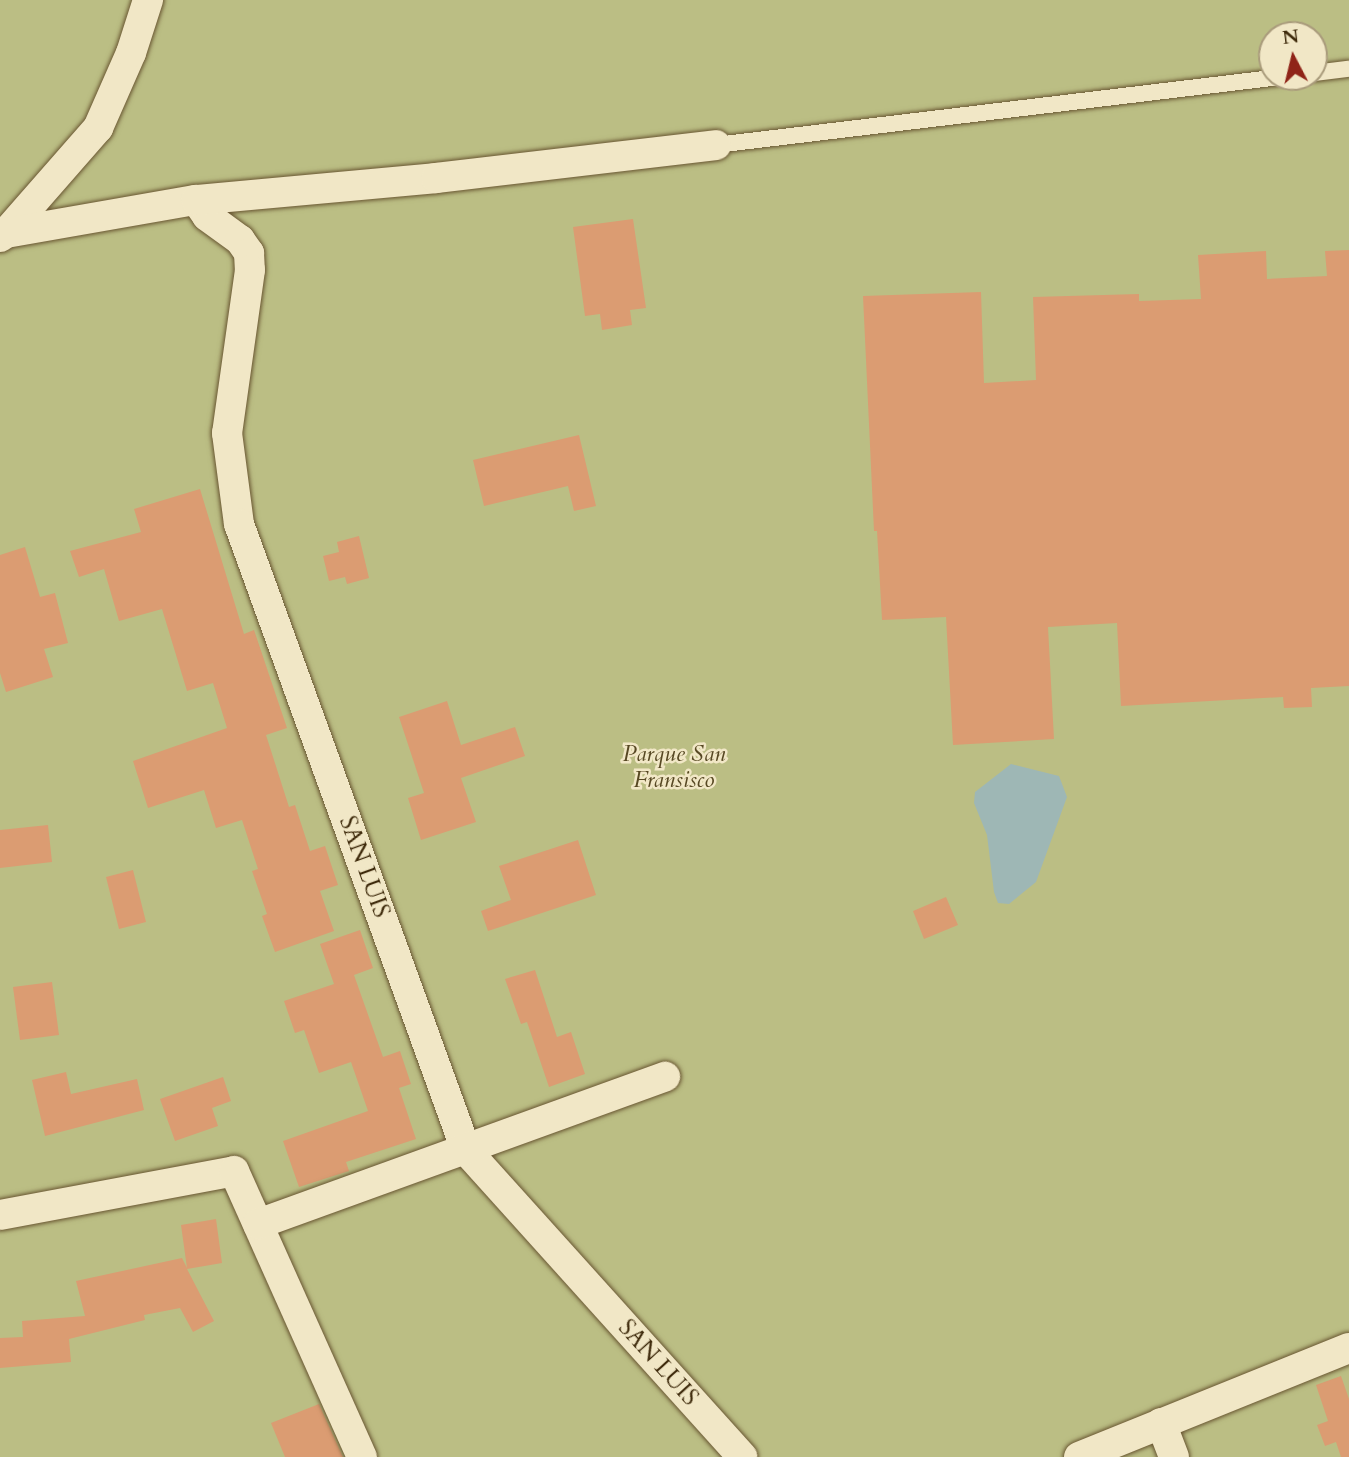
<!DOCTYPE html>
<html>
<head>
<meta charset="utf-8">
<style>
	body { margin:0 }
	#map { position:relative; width:1349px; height:1457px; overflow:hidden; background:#eadaa8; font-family:Cardo,serif }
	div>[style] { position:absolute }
	.green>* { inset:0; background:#bbbe84 }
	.water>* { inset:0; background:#9eb7b5 }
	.building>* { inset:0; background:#db9c72 }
	.roads { filter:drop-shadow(0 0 2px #695632) drop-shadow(0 0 2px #695632) }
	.service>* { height:16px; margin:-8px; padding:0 8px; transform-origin:8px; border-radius:8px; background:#f1e7c6 }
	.minor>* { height:30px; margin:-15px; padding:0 15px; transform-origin:15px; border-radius:15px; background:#f1e7c6 }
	span { translate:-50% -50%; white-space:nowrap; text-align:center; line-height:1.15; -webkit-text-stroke:5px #f1e7c6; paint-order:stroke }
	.park-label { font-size:23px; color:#574823; font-style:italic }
	.street-label { font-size:23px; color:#3e2a0b }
	.north { position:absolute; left:1258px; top:21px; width:70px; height:70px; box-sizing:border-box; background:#f1e7c6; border:2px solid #a99b7b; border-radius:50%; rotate:353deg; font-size:19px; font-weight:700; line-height:28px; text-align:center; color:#3e2a0b }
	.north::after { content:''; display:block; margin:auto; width:24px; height:32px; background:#8f2418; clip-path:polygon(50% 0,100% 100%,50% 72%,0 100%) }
</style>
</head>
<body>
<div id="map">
	<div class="green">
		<div style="clip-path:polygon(evenodd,0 0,1349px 0,1349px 1457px,0 1457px,0 0,1272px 35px,1314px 35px,1314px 77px,1272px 77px,1272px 35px)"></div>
	</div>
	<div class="water">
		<div style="clip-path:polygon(1011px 764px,1059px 776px,1067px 797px,1036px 882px,1009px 904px,998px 903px,994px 892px,987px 835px,974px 803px,975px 792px)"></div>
	</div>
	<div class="building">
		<div style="clip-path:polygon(633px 219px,646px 308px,630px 310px,632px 325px,602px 330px,600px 314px,585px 316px,573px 227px)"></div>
		<div style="clip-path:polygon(1349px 250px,1349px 686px,1311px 688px,1312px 707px,1284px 708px,1283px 697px,1121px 706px,1117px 623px,1048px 627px,1054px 739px,953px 745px,946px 617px,882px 620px,877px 531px,874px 531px,863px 296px,981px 292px,984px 383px,1036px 380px,1033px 297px,1139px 294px,1139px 301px,1201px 299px,1198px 255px,1266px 251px,1267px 279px,1327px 276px,1325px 251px)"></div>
		<div style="clip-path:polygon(579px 435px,596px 506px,574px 511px,568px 486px,484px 506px,473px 460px)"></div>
		<div style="clip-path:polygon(200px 489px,244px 634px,254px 630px,287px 728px,266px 735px,289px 807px,295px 805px,310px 851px,325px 846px,338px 885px,320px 891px,334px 931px,275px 952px,262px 916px,267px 914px,252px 871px,258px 869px,242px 820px,216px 828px,204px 790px,148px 808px,133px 761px,227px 728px,213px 683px,187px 691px,162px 609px,119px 621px,104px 569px,79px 577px,70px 551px,141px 532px,134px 509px)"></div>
		<div style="clip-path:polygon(359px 536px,369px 578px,347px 584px,345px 577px,329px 581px,323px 556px,339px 552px,337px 542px)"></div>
		<div style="clip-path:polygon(25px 547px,40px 597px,55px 593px,68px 643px,44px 649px,53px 677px,6px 692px,0 673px,0 555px)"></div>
		<div style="clip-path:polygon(447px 701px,461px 745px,515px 727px,525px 756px,461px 778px,476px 822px,421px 840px,408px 798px,424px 793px,399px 717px)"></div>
		<div style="clip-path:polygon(48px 825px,52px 862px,0 868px,0 830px)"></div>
		<div style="clip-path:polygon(578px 840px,596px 895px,488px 931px,481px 911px,511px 900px,499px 866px)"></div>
		<div style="clip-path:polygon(133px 870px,146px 922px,119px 929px,106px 877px)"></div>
		<div style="clip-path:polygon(946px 897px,958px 925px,924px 939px,913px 911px)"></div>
		<div style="clip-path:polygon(360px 930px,373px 968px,354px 975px,383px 1057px,400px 1051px,411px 1084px,399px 1088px,416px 1139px,346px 1162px,349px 1171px,299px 1187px,283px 1141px,368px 1111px,351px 1062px,319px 1073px,304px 1030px,295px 1033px,284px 1001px,334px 984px,320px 944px)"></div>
		<div style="clip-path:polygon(535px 970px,557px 1037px,571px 1032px,585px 1074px,549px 1087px,527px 1022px,521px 1024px,505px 979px)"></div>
		<div style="clip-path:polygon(52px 982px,59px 1035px,20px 1040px,13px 987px)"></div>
		<div style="clip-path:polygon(66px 1072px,71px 1094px,137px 1079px,144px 1110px,45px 1136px,32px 1080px)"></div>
		<div style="clip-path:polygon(223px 1077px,231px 1101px,212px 1108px,218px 1126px,175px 1141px,160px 1099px)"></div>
		<div style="clip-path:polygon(216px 1219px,222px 1263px,187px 1269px,214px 1321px,193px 1332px,180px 1308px,144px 1315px,145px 1320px,69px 1339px,71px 1362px,0 1368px,0 1338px,23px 1337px,22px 1321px,85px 1316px,76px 1281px,182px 1258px,187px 1268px,181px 1225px)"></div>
		<div style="clip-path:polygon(1341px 1376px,1349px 1399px,1349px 1457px,1341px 1457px,1336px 1442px,1325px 1446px,1317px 1425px,1328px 1421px,1316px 1385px)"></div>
		<div style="clip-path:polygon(319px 1404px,343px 1457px,285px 1457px,271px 1423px)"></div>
	</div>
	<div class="roads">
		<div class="service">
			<div style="left:1314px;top:73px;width:35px;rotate:-7deg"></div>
			<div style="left:716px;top:145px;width:568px;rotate:-6.87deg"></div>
		</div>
		<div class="minor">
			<div style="left:196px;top:200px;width:19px;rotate:55deg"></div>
			<div style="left:207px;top:216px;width:41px;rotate:36deg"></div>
			<div style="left:240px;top:240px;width:16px;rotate:55deg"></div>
			<div style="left:249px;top:253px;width:17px;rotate:87deg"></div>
			<div style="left:250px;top:270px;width:165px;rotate:98deg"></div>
			<div style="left:227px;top:433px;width:92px;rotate:82.5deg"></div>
			<div style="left:239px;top:524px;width:666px;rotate:70.07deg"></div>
			<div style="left:466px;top:1150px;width:413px;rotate:48deg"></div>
			<div style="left:6px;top:233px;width:140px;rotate:-48.8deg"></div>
			<div style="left:98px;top:128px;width:82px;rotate:-66.3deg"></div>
			<div style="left:131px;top:53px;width:56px;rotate:-72.2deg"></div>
			<div style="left:0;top:237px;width:7px;rotate:-34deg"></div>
			<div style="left:6px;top:233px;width:193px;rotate:-9.9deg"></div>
			<div style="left:196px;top:200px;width:241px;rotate:-5.2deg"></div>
			<div style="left:436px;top:178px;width:282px;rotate:-6.7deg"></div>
			<div style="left:0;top:1215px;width:238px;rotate:-10.6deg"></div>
			<div style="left:234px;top:1171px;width:313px;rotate:65.9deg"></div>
			<div style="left:258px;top:1224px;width:433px;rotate:-19.9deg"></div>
			<div style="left:1161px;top:1423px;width:36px;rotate:69deg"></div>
			<div style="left:1079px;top:1457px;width:291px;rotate:-22deg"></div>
		</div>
	</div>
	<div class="park-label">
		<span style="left:674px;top:767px">Parque San<br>Fransisco</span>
	</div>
	<div class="street-label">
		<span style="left:364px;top:867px;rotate:70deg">SAN LUIS</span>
		<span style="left:658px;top:1363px;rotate:48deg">SAN LUIS</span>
	</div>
	<div class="north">N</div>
</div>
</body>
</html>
